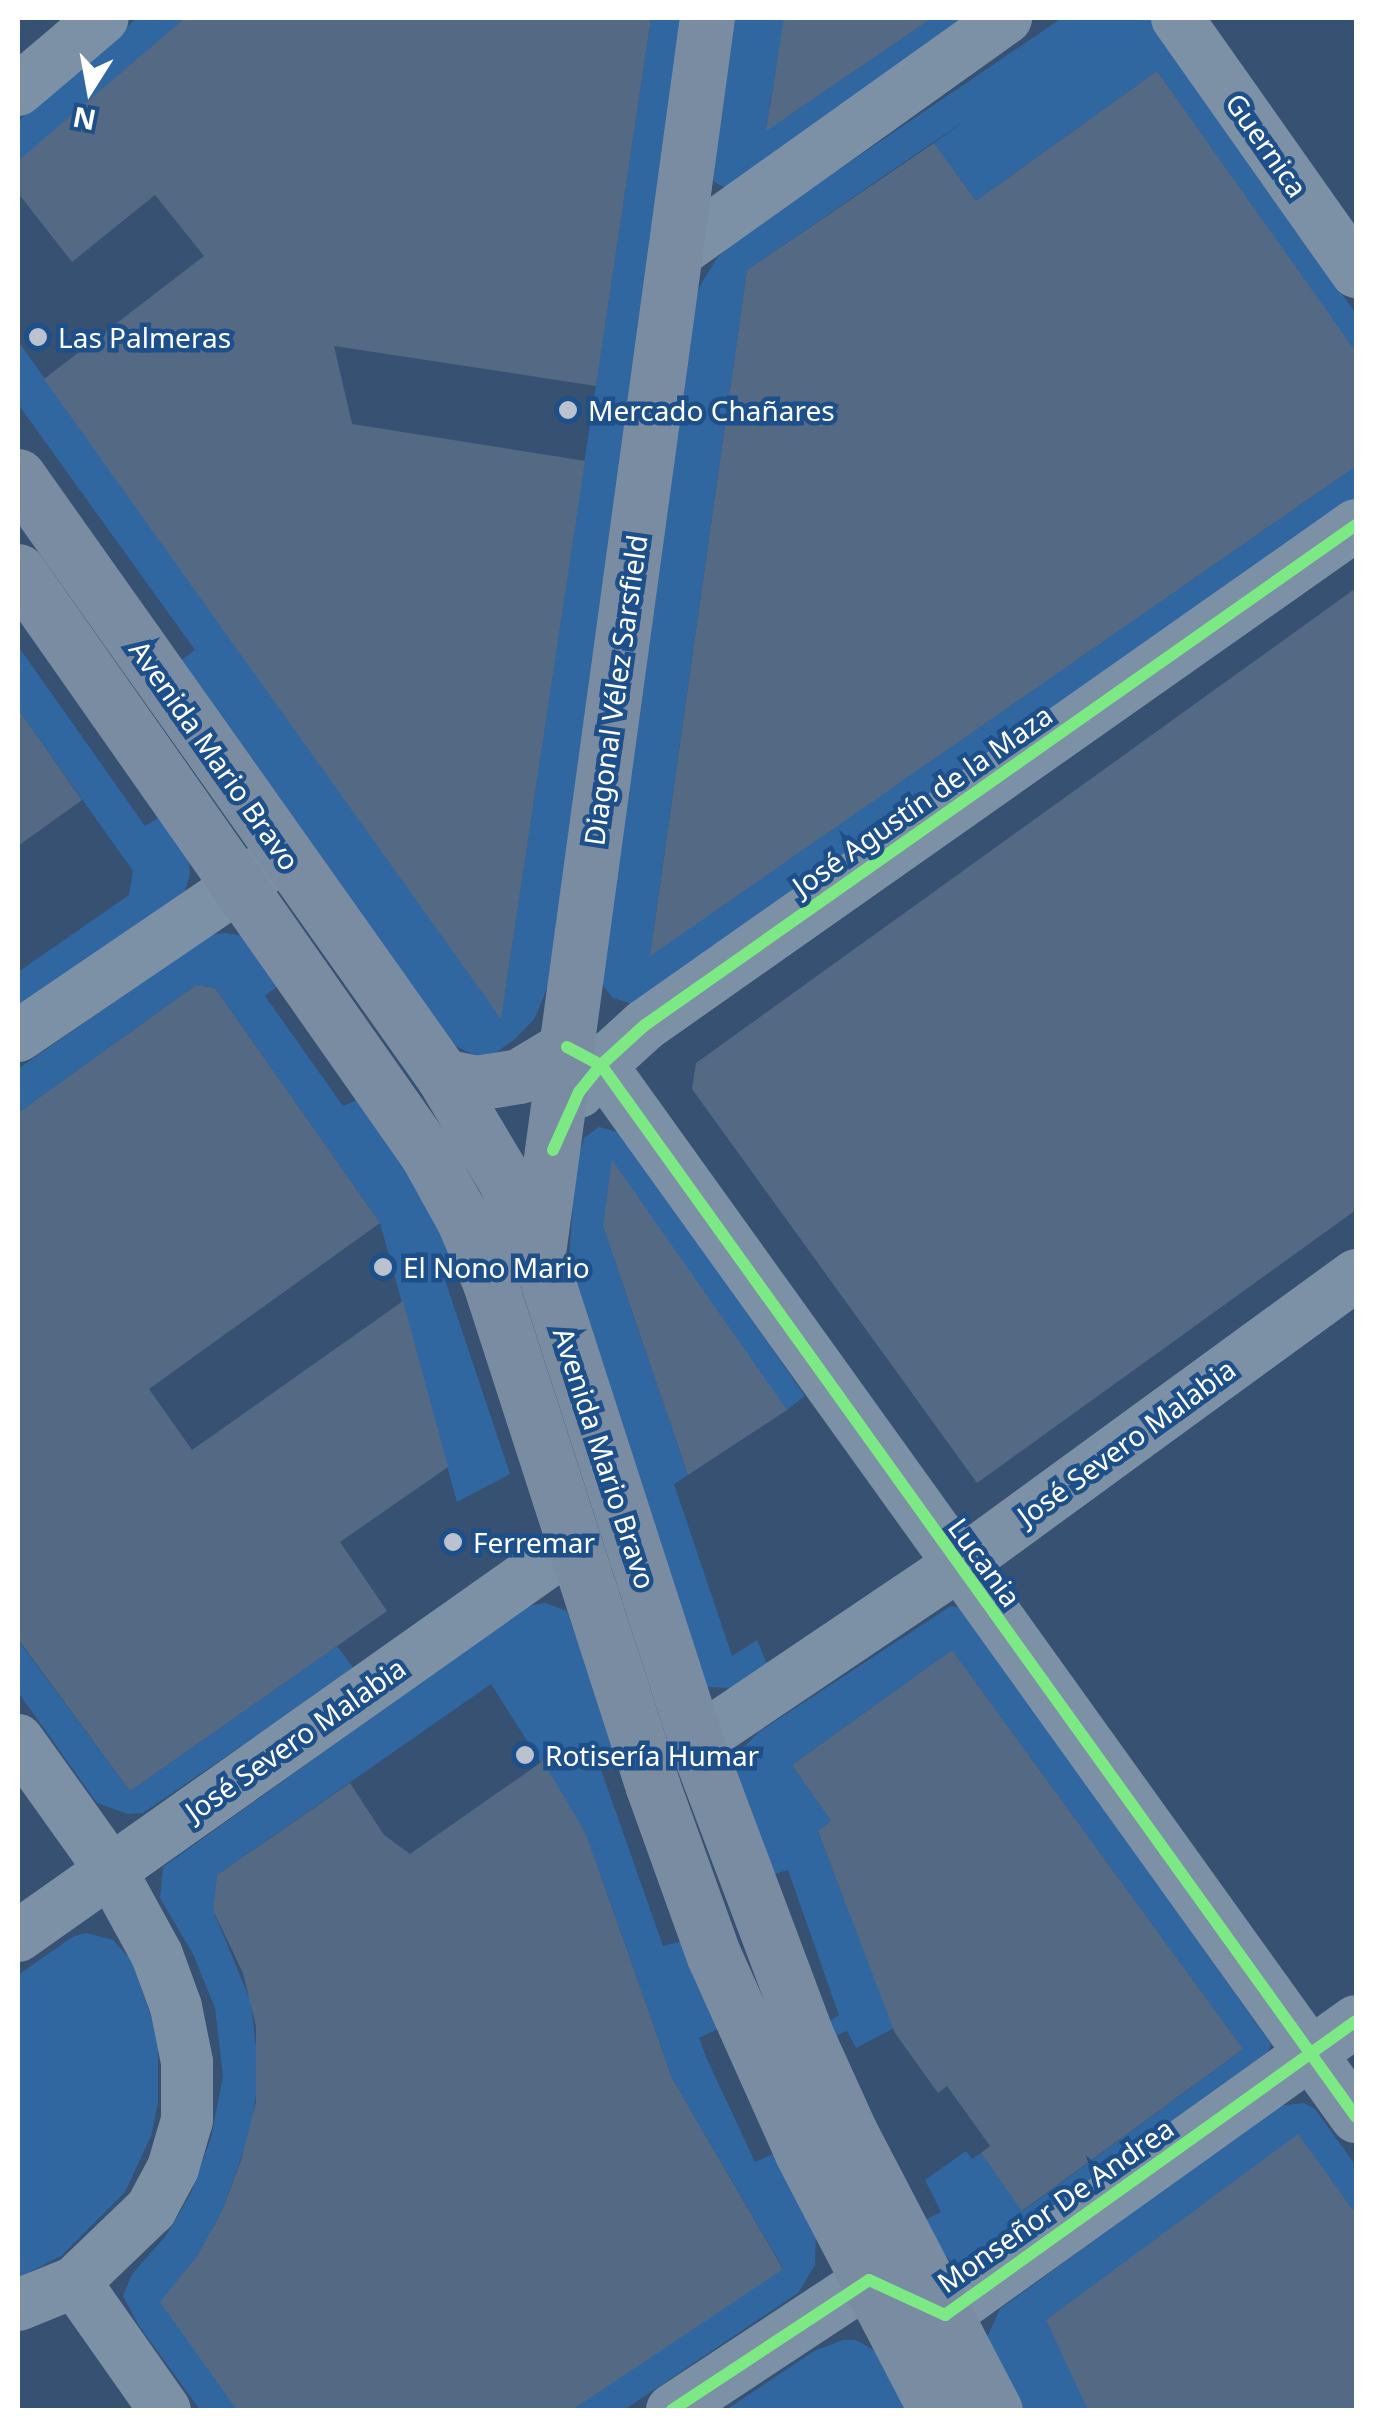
<!DOCTYPE html>
<html>
<head>
<meta charset="utf-8">
<style>
	body { margin:0 }
	#map { position:relative; width:1374px; height:2428px; overflow:hidden; background:#365172; font-family:"Noto Sans",sans-serif }
	div>[style] { position:absolute }
	.green>* { inset:0; background:#3167a1 }
	.building>* { inset:0; background:#546a84 }
	.minor>* { height:52px; margin:-26px; padding:0 26px; transform-origin:26px; border-radius:26px; background:#7d91a6 }
	.secondary>* { height:55px; margin:-27.5px; padding:0 27.5px; transform-origin:27.5px; border-radius:27.5px; background:#798ca2 }
	.cycleway>* { height:12px; margin:-6px; padding:0 6px; transform-origin:6px; border-radius:6px; background:#7ce984 }
	.dots>* { width:28px; height:28px; translate:-50% -50%; box-sizing:border-box; border:5px solid #1d4f8a; border-radius:50% }
	span { translate:-50% -50%; white-space:nowrap; text-align:center; line-height:1.15; -webkit-text-stroke:9px #1d4f8a; paint-order:stroke }
	.street-label { font-size:28px; color:#fff }
	.poi-label { font-size:28px; color:#fff }
	.left { translate:0 -50%; text-align:left }
	.frame { position:absolute; inset:0; border:20px solid #fff; pointer-events:none }
	.north { position:absolute; left:40px; top:40px; width:100px; height:100px; -webkit-text-stroke:8px #1d4f8a; paint-order:stroke; rotate:191deg; font-size:28px; font-weight:700; line-height:40px; text-align:center; color:#fff }
	.north::after { content:''; display:block; margin:auto; width:35px; height:45px; background:#fff; clip-path:polygon(50% 0,100% 100%,50% 72%,0 100%) }
</style>
</head>
<body>
<div id="map">
	<div class="green">
		<div style="clip-path:polygon(137px 18px,185px 18px,18px 162px,18px 121px)"></div>
		<div style="clip-path:polygon(651px 18px,685px 18px,547px 988px,535px 1018px,515px 1039px,497px 1052px,475px 1056px,450px 1043px,179px 662px,195px 650px,18px 404px,18px 341px,490px 1003px,505px 992px)"></div>
		<div style="clip-path:polygon(735px 18px,785px 18px,769px 109px,789px 115px,932px 18px,978px 18px,726px 188px,714px 182px,713px 174px)"></div>
		<div style="clip-path:polygon(1062px 18px,1149px 18px,1356px 314px,1356px 353px,1157px 71px,976px 201px,934px 143px,967px 119px,747px 270px,653px 934px,665px 945px,1356px 466px,1356px 502px,632px 1004px,613px 998px,602px 985px,695px 299px,700px 286px,717px 258px,739px 237px)"></div>
		<div style="clip-path:polygon(18px 646px,145px 826px,161px 816px,188px 854px,190px 874px,185px 891px,18px 1011px,18px 972px,129px 895px,133px 871px,18px 709px)"></div>
		<div style="clip-path:polygon(226px 933px,243px 936px,280px 984px,265px 996px,343px 1106px,360px 1099px,409px 1168px,458px 1265px,444px 1277px,510px 1474px,457px 1502px,380px 1223px,215px 988px,196px 985px,18px 1113px,18px 1069px,209px 935px)"></div>
		<div style="clip-path:polygon(599px 1127px,621px 1133px,805px 1396px,787px 1410px,603px 1226px,688px 1475px,674px 1484px,732px 1656px,757px 1640px,767px 1664px,731px 1688px,706px 1687px,568px 1271px,576px 1166px,584px 1138px)"></div>
		<div style="clip-path:polygon(545px 1603px,567px 1611px,616px 1753px,599px 1764px,663px 1946px,683px 1941px,718px 2029px,699px 2038px,706px 2057px,755px 2162px,775px 2153px,816px 2230px,815px 2265px,798px 2293px,624px 2410px,572px 2410px,783px 2268px,672px 2078px,586px 1834px,491px 1684px,217px 1875px,213px 1910px,251px 2002px,259px 2076px,250px 2133px,222px 2211px,197px 2256px,162px 2301px,237px 2410px,200px 2410px,138px 2324px,123px 2296px,132px 2274px,165px 2237px,190px 2195px,211px 2138px,223px 2076px,215px 2008px,193px 1954px,160px 1898px,163px 1867px,528px 1606px)"></div>
		<div style="clip-path:polygon(951px 1606px,961px 1608px,1271px 2044px,1268px 2052px,973px 2265px,951px 2261px,935px 2245px,923px 2221px,941px 2212px,925px 2180px,966px 2151px,972px 2159px,981px 2153px,1023px 2211px,1243px 2049px,952px 1650px,792px 1765px,831px 1821px,818px 1831px,894px 2028px,856px 2048px,847px 2031px,833px 2037px,825px 2024px,839px 2015px,788px 1870px,768px 1876px,732px 1772px,739px 1752px,760px 1731px)"></div>
		<div style="clip-path:polygon(18px 1640px,130px 1791px,337px 1646px,354px 1669px,143px 1813px,128px 1814px,97px 1803px,18px 1692px)"></div>
		<div style="clip-path:polygon(86px 1933px,113px 1940px,132px 1961px,158px 2036px,158px 2103px,151px 2136px,125px 2192px,61px 2256px,18px 2278px,18px 1975px,74px 1936px)"></div>
		<div style="clip-path:polygon(1304px 2103px,1315px 2109px,1356px 2166px,1356px 2214px,1298px 2135px,1046px 2320px,1091px 2410px,1023px 2410px,987px 2337px,1000px 2309px,1278px 2106px)"></div>
		<div style="clip-path:polygon(843px 2340px,856px 2340px,877px 2352px,911px 2410px,726px 2410px,814px 2351px)"></div>
	</div>
	<div class="building">
		<div style="clip-path:polygon(185px 18px,651px 18px,596px 386px,334px 346px,352px 424px,585px 461px,501px 1019px,44px 379px,204px 256px,155px 195px,72px 262px,18px 193px,18px 161px)"></div>
		<div style="clip-path:polygon(784px 18px,932px 18px,766px 131px)"></div>
		<div style="clip-path:polygon(1157px 71px,1356px 352px,1356px 466px,650px 956px,747px 270px,934px 143px,976px 201px)"></div>
		<div style="clip-path:polygon(1356px 588px,1356px 1210px,977px 1483px,692px 1089px,696px 1063px)"></div>
		<div style="clip-path:polygon(18px 709px,82px 800px,18px 846px)"></div>
		<div style="clip-path:polygon(196px 985px,215px 988px,380px 1223px,149px 1389px,192px 1450px,403px 1301px,448px 1467px,340px 1542px,387px 1611px,130px 1791px,18px 1639px,18px 1113px)"></div>
		<div style="clip-path:polygon(612px 1160px,787px 1410px,688px 1475px,603px 1226px)"></div>
		<div style="clip-path:polygon(952px 1650px,1243px 2049px,1022px 2211px,981px 2153px,990px 2146px,947px 2086px,938px 2093px,895px 2033px,818px 1831px,831px 1821px,792px 1765px)"></div>
		<div style="clip-path:polygon(543px 1761px,586px 1834px,672px 2078px,783px 2269px,572px 2410px,237px 2410px,160px 2302px,197px 2256px,222px 2211px,242px 2157px,256px 2102px,256px 2026px,243px 1973px,213px 1910px,217px 1875px,350px 1783px,384px 1835px,410px 1854px)"></div>
		<div style="clip-path:polygon(1298px 2134px,1356px 2214px,1356px 2410px,1088px 2410px,1046px 2320px)"></div>
	</div>
	<div class="minor">
		<div style="left:1177px;top:18px;width:311px;rotate:54.8deg"></div>
		<div style="left:18px;top:90px;width:111px;rotate:-40.3deg"></div>
		<div style="left:674px;top:255px;width:408px;rotate:-35.5deg"></div>
		<div style="left:18px;top:1036px;width:313px;rotate:-34.2deg"></div>
		<div style="left:567px;top:1047px;width:38px;rotate:28deg"></div>
		<div style="left:601px;top:1065px;width:1295px;rotate:54.33deg"></div>
		<div style="left:579px;top:1092px;width:35px;rotate:-51deg"></div>
		<div style="left:601px;top:1065px;width:59px;rotate:-42.3deg"></div>
		<div style="left:645px;top:1025px;width:869px;rotate:-35.12deg"></div>
		<div style="left:18px;top:1740px;width:158px;rotate:54.5deg"></div>
		<div style="left:110px;top:1869px;width:98px;rotate:61.3deg"></div>
		<div style="left:157px;top:1955px;width:55px;rotate:69.9deg"></div>
		<div style="left:176px;top:2007px;width:56px;rotate:78.7deg"></div>
		<div style="left:187px;top:2062px;width:58px;rotate:90deg"></div>
		<div style="left:187px;top:2120px;width:50px;rotate:106.3deg"></div>
		<div style="left:173px;top:2168px;width:47px;rotate:118.2deg"></div>
		<div style="left:151px;top:2209px;width:105px;rotate:136.2deg"></div>
		<div style="left:75px;top:2282px;width:61px;rotate:158deg"></div>
		<div style="left:696px;top:1742px;width:315px;rotate:-34deg"></div>
		<div style="left:957px;top:1566px;width:494px;rotate:-36.1deg"></div>
		<div style="left:18px;top:1936px;width:681px;rotate:-35.25deg"></div>
		<div style="left:75px;top:2282px;width:156px;rotate:54.9deg"></div>
		<div style="left:672px;top:2410px;width:236px;rotate:-33.4deg"></div>
		<div style="left:869px;top:2280px;width:84px;rotate:24.7deg"></div>
		<div style="left:945px;top:2315px;width:505px;rotate:-35.58deg"></div>
	</div>
	<div class="secondary">
		<div style="left:18px;top:476px;width:735px;rotate:54.69deg"></div>
		<div style="left:443px;top:1076px;width:121px;rotate:59.2deg"></div>
		<div style="left:505px;top:1180px;width:108px;rotate:67.2deg"></div>
		<div style="left:547px;top:1280px;width:485px;rotate:72.1deg"></div>
		<div style="left:696px;top:1742px;width:313px;rotate:69.4deg"></div>
		<div style="left:806px;top:2035px;width:107px;rotate:65.6deg"></div>
		<div style="left:850px;top:2132px;width:314px;rotate:62.5deg"></div>
		<div style="left:18px;top:571px;width:712px;rotate:54.95deg"></div>
		<div style="left:427px;top:1154px;width:77px;rotate:61.1deg"></div>
		<div style="left:464px;top:1221px;width:67px;rotate:67.2deg"></div>
		<div style="left:490px;top:1283px;width:530px;rotate:72.08deg"></div>
		<div style="left:653px;top:1787px;width:180px;rotate:70.2deg"></div>
		<div style="left:714px;top:1956px;width:216px;rotate:65.9deg"></div>
		<div style="left:802px;top:2153px;width:290px;rotate:62.5deg"></div>
		<div style="left:443px;top:1076px;width:33px;rotate:12deg"></div>
		<div style="left:475px;top:1083px;width:45px;rotate:-9deg"></div>
		<div style="left:519px;top:1076px;width:56px;rotate:-31.1deg"></div>
		<div style="left:537px;top:1260px;width:1254px;rotate:-82.21deg"></div>
	</div>
	<div class="cycleway">
		<div style="left:567px;top:1047px;width:38px;rotate:28deg"></div>
		<div style="left:601px;top:1065px;width:1295px;rotate:54.33deg"></div>
		<div style="left:553px;top:1150px;width:64px;rotate:-65.9deg"></div>
		<div style="left:579px;top:1092px;width:35px;rotate:-51deg"></div>
		<div style="left:601px;top:1065px;width:59px;rotate:-42.3deg"></div>
		<div style="left:645px;top:1025px;width:869px;rotate:-35.12deg"></div>
		<div style="left:672px;top:2410px;width:236px;rotate:-33.4deg"></div>
		<div style="left:869px;top:2280px;width:84px;rotate:24.7deg"></div>
		<div style="left:945px;top:2315px;width:505px;rotate:-35.58deg"></div>
	</div>
	<div class="dots">
		<div style="left:38px;top:337px;background:#b9c2ce"></div>
		<div style="left:568px;top:410px;background:#b9c2ce"></div>
		<div style="left:383px;top:1267px;background:#b9c2ce"></div>
		<div style="left:453px;top:1542px;background:#b9c2ce"></div>
		<div style="left:525px;top:1755px;background:#b9c2ce"></div>
	</div>
	<div class="street-label">
		<span style="left:1267px;top:145px;rotate:55deg">Guernica</span>
		<span style="left:615px;top:690px;rotate:-82deg">Diagonal Vélez Sarsfield</span>
		<span style="left:215px;top:755px;rotate:55deg">Avenida Mario Bravo</span>
		<span style="left:922px;top:800px;rotate:-35deg">José Agustín de la Maza</span>
		<span style="left:1126px;top:1442px;rotate:-36deg">José Severo Malabia</span>
		<span style="left:605px;top:1458px;rotate:72deg">Avenida Mario Bravo</span>
		<span style="left:985px;top:1562px;rotate:54deg">Lucania</span>
		<span style="left:295px;top:1739px;rotate:-35deg">José Severo Malabia</span>
		<span style="left:1055px;top:2205px;rotate:-35deg">Monseñor De Andrea</span>
	</div>
	<div class="poi-label">
		<span class="left" style="left:58px;top:337px">Las Palmeras</span>
		<span class="left" style="left:588px;top:410px">Mercado Chañares</span>
		<span class="left" style="left:403px;top:1267px">El Nono Mario</span>
		<span class="left" style="left:473px;top:1542px">Ferremar</span>
		<span class="left" style="left:545px;top:1755px">Rotisería Humar</span>
	</div>
	<div class="frame"></div>
	<div class="north">N</div>
</div>
</body>
</html>
